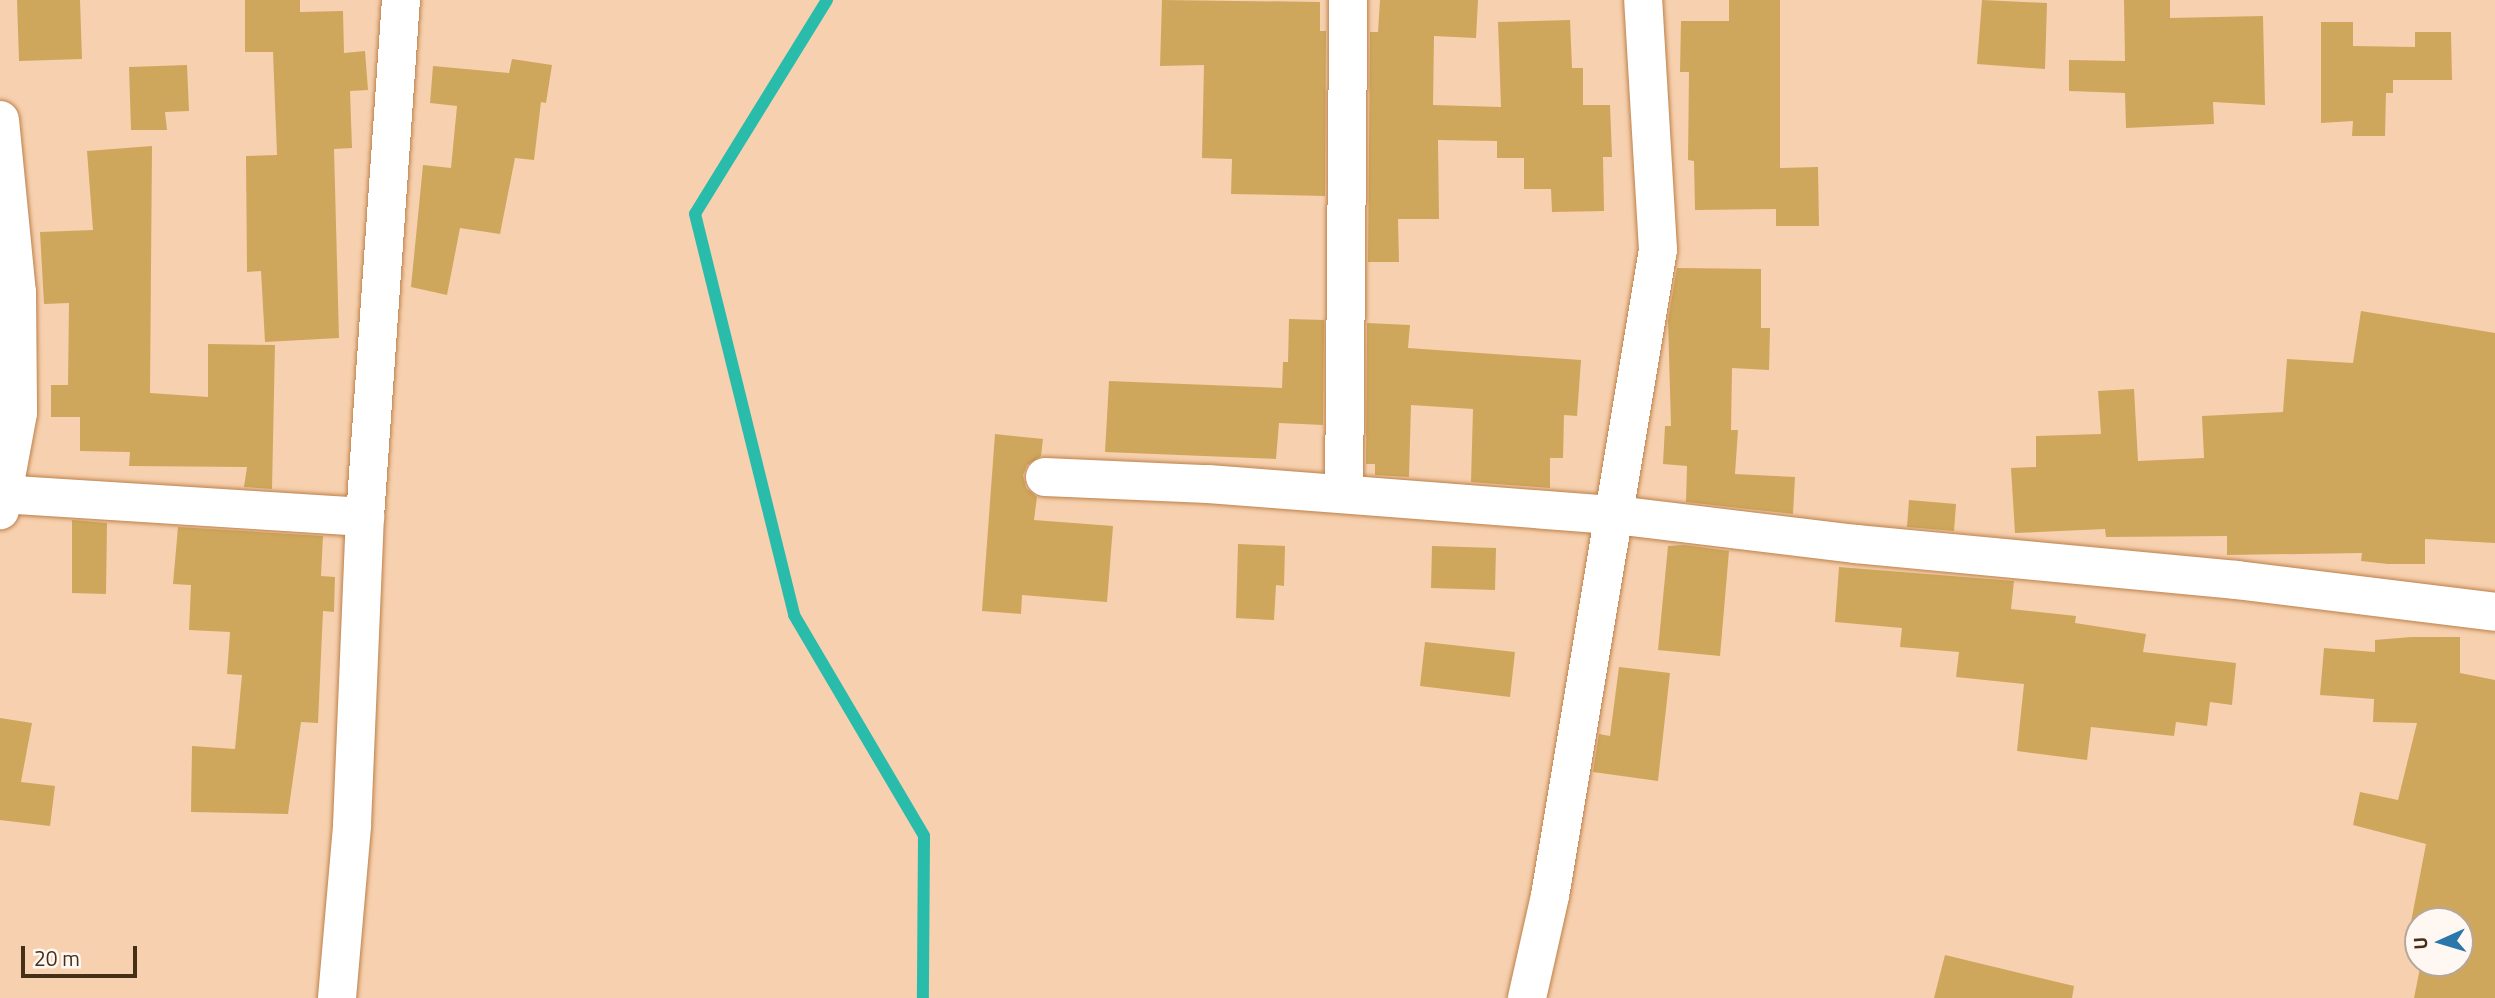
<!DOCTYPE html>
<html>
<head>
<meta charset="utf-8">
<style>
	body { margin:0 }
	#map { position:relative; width:2495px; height:998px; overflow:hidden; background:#f7d0af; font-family:"Titillium Web",sans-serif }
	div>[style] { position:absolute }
	.stream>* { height:12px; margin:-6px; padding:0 6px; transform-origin:6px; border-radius:6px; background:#29bcab }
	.building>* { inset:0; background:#cea75c }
	.roads { filter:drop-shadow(0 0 2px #bd8149) drop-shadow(0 0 2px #bd8149) }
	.minor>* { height:38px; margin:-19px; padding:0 19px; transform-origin:19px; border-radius:19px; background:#fff }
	span { translate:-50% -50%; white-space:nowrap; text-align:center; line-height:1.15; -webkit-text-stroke:7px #fff8f2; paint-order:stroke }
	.north { position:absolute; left:2404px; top:907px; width:70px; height:70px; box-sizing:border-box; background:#fff8f2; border:2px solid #b5a79a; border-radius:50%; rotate:266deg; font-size:19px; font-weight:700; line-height:28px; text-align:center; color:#472e16 }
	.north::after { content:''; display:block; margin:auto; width:24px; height:32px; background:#2b76aa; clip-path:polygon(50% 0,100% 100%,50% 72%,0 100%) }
	.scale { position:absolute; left:21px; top:946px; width:116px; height:32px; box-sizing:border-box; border:4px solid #472e16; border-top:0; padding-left:9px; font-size:21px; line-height:24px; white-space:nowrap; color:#472e16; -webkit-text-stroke:5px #fff8f2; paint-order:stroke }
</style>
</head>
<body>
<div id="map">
	<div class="stream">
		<div style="left:827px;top:0;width:251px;rotate:121.7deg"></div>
		<div style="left:695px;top:214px;width:413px;rotate:76.1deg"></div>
		<div style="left:794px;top:615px;width:256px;rotate:59.5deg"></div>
		<div style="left:924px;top:836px;width:162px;rotate:90.4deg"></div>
	</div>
	<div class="building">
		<div style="clip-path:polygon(17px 0,80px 0,82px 59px,19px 61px)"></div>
		<div style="clip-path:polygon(245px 0,300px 0,300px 12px,343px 11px,344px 53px,365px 51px,368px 90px,350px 91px,352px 148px,334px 149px,339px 338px,265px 342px,261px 271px,247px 272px,246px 156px,277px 155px,273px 52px,245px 52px)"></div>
		<div style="clip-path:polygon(1162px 0,1320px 2px,1320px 31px,1326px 31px,1325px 196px,1231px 194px,1232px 159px,1202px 158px,1204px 65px,1160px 66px)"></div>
		<div style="clip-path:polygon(1380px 0,1478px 0,1476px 38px,1434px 36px,1433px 105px,1501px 107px,1498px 22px,1570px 20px,1572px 68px,1583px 68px,1583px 105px,1610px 105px,1612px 157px,1603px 157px,1604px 211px,1552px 212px,1551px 189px,1524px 189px,1524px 158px,1497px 158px,1497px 141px,1438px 140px,1439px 219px,1398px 219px,1399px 262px,1368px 262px,1370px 32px,1378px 32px)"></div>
		<div style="clip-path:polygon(1729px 0,1780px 0,1780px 168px,1818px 167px,1819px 226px,1776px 226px,1776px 209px,1695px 210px,1694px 161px,1688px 160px,1689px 72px,1680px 72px,1681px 21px,1729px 21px)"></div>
		<div style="clip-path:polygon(1982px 0,2047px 3px,2045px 69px,1977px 64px)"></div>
		<div style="clip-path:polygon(2124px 0,2170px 0,2170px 18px,2263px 16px,2265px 105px,2213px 102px,2214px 124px,2126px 128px,2125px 93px,2069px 91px,2069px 60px,2125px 61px)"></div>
		<div style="clip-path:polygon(2321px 22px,2353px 22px,2353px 46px,2415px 47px,2415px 32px,2451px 32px,2452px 80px,2393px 80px,2393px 93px,2386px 93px,2385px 136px,2352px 136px,2353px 121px,2321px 123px)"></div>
		<div style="clip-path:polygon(512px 59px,552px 65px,546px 103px,541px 102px,534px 160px,515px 158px,500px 234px,460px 228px,447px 295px,411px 287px,423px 165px,451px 168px,457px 106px,430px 103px,433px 66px,509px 73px)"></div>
		<div style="clip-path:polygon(187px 65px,189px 111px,165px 112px,167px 130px,131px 130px,129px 67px)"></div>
		<div style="clip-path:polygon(152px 146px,150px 393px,208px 397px,208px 344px,275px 345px,272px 489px,244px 487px,247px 467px,129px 466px,130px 452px,80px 451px,80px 417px,51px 417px,51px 385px,68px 385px,69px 303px,44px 304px,40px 232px,93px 230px,87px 151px)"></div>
		<div style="clip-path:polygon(1677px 268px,1761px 269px,1761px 328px,1770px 328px,1769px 370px,1732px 368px,1731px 430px,1738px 430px,1735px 474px,1795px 477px,1793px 514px,1686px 502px,1687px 466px,1663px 464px,1665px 426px,1671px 426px,1668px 320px)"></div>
		<div style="clip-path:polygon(2361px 311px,2495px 333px,2495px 543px,2425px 539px,2425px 564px,2388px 564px,2361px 561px,2362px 553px,2227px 555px,2227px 536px,2106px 537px,2105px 529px,2015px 533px,2011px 468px,2036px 467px,2036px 436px,2101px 434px,2098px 391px,2134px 389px,2138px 461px,2204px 458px,2202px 416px,2283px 412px,2287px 359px,2353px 363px)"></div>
		<div style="clip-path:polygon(1289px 319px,1324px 320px,1323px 425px,1279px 423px,1276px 459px,1105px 452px,1109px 381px,1282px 388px,1283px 362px,1288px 362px)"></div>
		<div style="clip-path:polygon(1367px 323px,1410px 325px,1408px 348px,1581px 360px,1577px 416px,1564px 415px,1563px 458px,1550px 458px,1550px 488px,1471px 482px,1473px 409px,1411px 405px,1409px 477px,1375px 475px,1375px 464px,1366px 464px)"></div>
		<div style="clip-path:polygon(995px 434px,1043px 439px,1041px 456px,1027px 465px,1023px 475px,1026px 488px,1037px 497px,1034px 520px,1113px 526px,1107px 602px,1022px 595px,1021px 614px,982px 611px)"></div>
		<div style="clip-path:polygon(1909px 500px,1956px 504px,1954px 531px,1907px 527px)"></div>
		<div style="clip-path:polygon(72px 520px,107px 523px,106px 594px,72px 593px)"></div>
		<div style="clip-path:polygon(178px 527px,323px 536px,321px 576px,335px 577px,334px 612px,323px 611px,318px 723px,301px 722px,288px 814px,191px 812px,192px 746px,235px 749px,242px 675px,227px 674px,230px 632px,189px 630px,191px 585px,173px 584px)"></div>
		<div style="clip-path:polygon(1238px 544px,1285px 546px,1284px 586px,1276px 585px,1274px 620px,1236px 618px)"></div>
		<div style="clip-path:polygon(1684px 545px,1729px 551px,1720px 656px,1658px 650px,1668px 546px)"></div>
		<div style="clip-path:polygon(1432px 546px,1496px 548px,1495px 590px,1431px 588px)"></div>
		<div style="clip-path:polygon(1839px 567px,2014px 581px,2011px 609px,2076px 616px,2075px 623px,2146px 634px,2143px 652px,2236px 663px,2232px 705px,2210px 702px,2207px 726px,2176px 722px,2174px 736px,2091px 727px,2087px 760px,2017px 751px,2024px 684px,1956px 677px,1959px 652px,1900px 647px,1902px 628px,1835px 622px)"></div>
		<div style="clip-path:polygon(2411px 637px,2460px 637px,2460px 673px,2495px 680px,2495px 998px,2414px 998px,2421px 963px,2460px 963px,2460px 921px,2411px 922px,2426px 844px,2353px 825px,2360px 792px,2398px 800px,2417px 723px,2373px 722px,2374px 699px,2320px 695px,2324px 648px,2375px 652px,2375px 640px)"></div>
		<div style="clip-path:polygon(1425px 642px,1515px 652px,1510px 697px,1420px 686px)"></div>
		<div style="clip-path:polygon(1619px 667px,1670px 673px,1658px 781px,1593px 772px,1599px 734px,1610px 736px)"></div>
		<div style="clip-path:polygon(0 718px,32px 723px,21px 782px,55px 786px,50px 826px,0 820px)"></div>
		<div style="clip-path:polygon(1945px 955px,2074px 986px,2072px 998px,1934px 998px)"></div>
	</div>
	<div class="roads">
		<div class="minor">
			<div style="left:0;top:120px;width:173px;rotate:84.4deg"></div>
			<div style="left:17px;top:292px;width:121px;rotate:89.5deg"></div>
			<div style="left:18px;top:413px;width:99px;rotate:100.5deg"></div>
			<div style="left:1045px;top:477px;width:163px;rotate:2.5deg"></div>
			<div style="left:1208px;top:484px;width:408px;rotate:4.4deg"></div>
			<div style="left:1615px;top:515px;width:243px;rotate:6.9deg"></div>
			<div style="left:1856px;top:544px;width:382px;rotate:5.4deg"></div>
			<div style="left:2236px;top:580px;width:261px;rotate:7deg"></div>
			<div style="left:0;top:494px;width:366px;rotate:3.6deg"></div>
			<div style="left:1344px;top:494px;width:494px;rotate:-89.5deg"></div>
			<div style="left:337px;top:998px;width:174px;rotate:-85deg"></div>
			<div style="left:352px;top:825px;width:308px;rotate:-87.6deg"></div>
			<div style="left:365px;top:517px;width:518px;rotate:-86.02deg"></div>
			<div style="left:1527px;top:998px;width:105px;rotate:-77.3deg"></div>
			<div style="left:1550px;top:896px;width:655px;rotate:-80.51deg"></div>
			<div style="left:1658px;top:250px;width:250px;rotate:-93.4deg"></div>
		</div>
	</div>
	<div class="north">U</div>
	<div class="scale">20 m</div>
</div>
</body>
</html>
